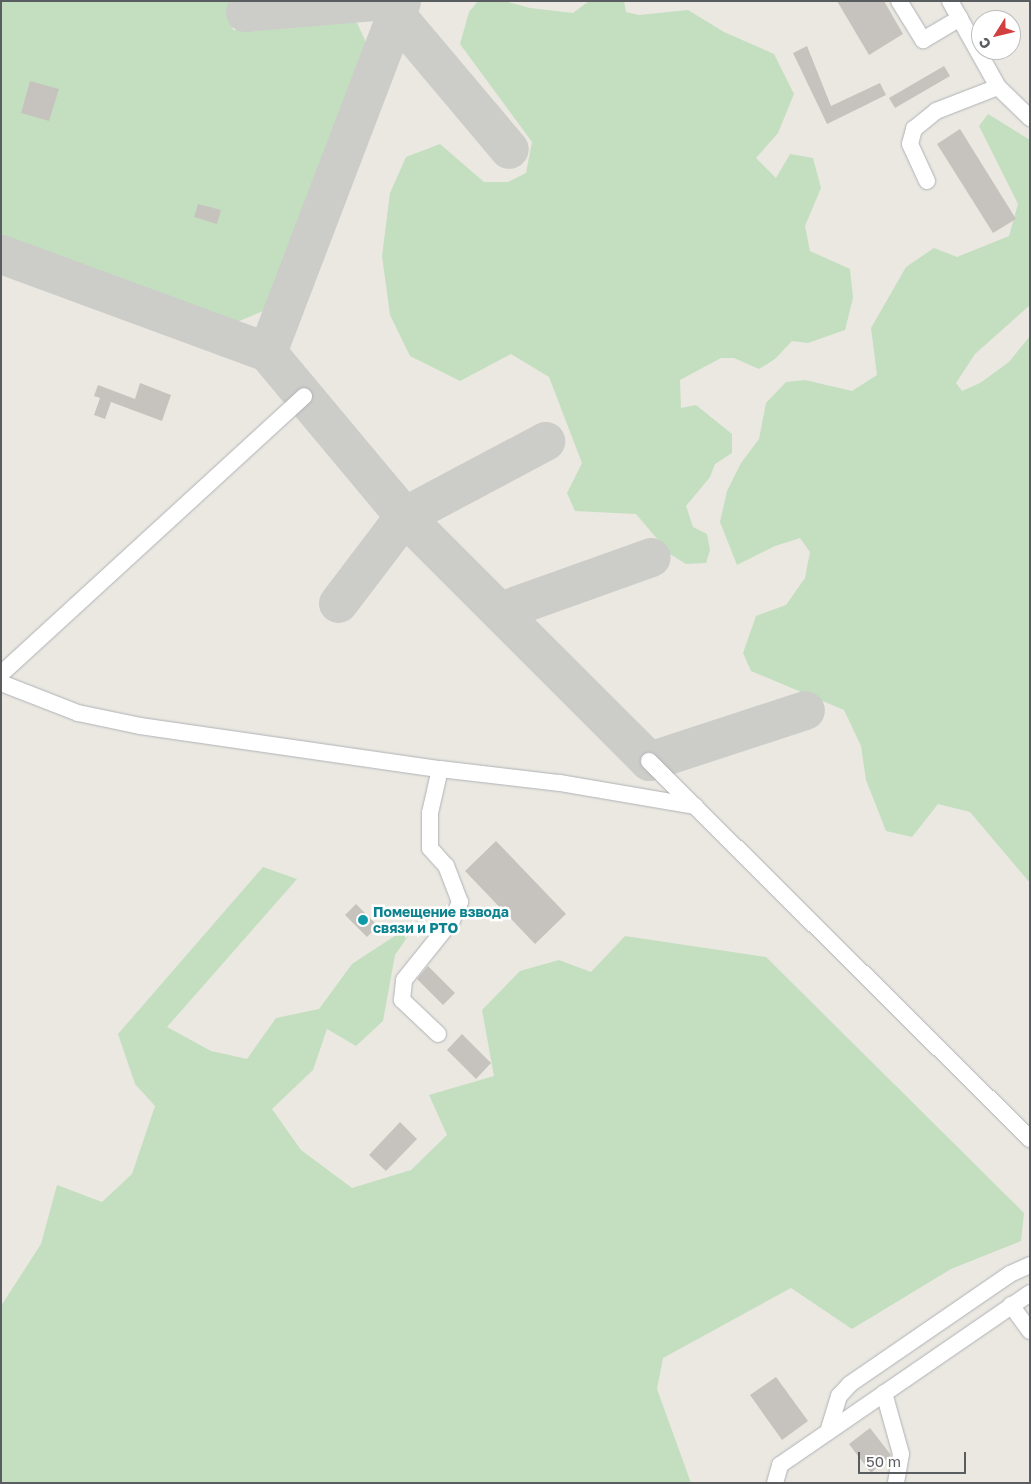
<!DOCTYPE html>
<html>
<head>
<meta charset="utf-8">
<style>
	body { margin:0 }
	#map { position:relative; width:1031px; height:1484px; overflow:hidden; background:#eae8e1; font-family:"Golos Text",sans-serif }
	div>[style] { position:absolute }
	.green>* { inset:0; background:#c3dfc0 }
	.taxiway>* { height:39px; margin:-19.5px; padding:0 19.5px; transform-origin:19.5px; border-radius:19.5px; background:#ccccc8 }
	.building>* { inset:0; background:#c6c3be }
	.roads { filter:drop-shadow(0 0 1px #afb2b5) drop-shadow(0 0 1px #afb2b5) }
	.minor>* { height:16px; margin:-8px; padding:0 8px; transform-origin:8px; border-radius:8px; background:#fff }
	.dots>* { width:14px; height:14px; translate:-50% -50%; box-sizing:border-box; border:2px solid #fff; border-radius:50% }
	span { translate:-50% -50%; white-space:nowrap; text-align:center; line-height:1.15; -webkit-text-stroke:5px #fff; paint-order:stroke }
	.culture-label { font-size:14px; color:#0d838f; font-weight:700 }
	.left { translate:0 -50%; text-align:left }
	.frame { position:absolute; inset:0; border:2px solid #5a5d60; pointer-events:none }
	.north { position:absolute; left:971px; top:10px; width:50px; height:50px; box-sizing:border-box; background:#fff; border:1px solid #bdbebf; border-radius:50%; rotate:234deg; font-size:14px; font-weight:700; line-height:20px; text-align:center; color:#5a5d60 }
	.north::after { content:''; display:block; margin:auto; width:18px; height:22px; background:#d23f41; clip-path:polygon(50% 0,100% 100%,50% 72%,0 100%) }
	.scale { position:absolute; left:858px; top:1452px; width:108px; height:22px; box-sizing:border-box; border:2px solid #5a5d60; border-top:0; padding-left:6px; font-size:15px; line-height:18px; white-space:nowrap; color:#5a5d60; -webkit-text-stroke:4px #fff; paint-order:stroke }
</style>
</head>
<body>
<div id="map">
	<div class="green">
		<div style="clip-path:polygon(1px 1px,230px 1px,233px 30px,356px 21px,365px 40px,367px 56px,275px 306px,237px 322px,1px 235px)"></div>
		<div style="clip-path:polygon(478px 1px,504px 1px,530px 8px,573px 13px,589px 1px,624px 1px,626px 12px,639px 15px,688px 10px,724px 32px,774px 54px,794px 94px,778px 133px,756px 158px,776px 178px,790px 154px,813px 158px,821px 188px,805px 226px,810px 251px,850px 269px,853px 298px,845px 330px,808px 343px,792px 341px,775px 359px,759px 369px,734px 358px,721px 358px,680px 380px,681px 408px,696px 405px,732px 434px,732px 453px,715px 464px,710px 477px,686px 506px,693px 527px,707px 534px,710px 550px,706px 563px,686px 564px,670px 554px,636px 514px,575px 511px,567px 493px,582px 463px,549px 377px,511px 354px,460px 381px,410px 356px,390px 315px,382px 256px,390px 193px,406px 157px,440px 144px,484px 182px,508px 182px,526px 173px,532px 142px,460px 44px,469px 12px)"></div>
		<div style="clip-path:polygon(988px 114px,1030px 140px,1030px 305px,975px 354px,956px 383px,962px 391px,980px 383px,1009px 362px,1030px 336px,1030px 883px,970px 812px,938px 804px,912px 837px,886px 831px,866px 780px,861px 746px,844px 710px,751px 671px,743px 653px,756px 616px,786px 605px,805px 578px,810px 552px,800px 538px,775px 546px,737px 565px,720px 522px,727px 491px,741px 463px,759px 439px,766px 403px,786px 382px,805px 380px,852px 391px,877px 375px,871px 328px,906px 267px,934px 248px,957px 257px,1009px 236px,1018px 204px,979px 126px)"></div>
		<div style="clip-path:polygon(263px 867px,297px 879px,167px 1027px,211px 1051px,247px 1059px,276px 1018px,319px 1009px,352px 964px,419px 920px,395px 955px,383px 1021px,356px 1046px,327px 1029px,313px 1070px,272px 1109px,301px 1150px,352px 1188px,411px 1170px,447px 1135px,429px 1095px,494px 1076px,482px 1010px,520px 971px,559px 960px,591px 972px,625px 936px,766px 957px,1024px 1213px,1021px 1241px,951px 1269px,852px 1329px,791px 1288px,663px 1358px,657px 1389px,691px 1483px,1px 1483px,1px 1306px,41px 1244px,57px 1185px,102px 1202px,132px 1174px,155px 1106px,135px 1084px,118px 1034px)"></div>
	</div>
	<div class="taxiway">
		<div style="left:245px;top:12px;width:129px;rotate:-4.9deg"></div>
		<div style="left:396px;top:15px;width:175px;rotate:49.9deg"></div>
		<div style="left:1px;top:254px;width:283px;rotate:20.2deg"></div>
		<div style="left:267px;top:352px;width:376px;rotate:-69.1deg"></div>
		<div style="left:267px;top:352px;width:214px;rotate:50.1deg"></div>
		<div style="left:404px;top:516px;width:346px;rotate:45deg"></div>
		<div style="left:649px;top:761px;width:164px;rotate:-18.1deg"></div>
		<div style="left:338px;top:603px;width:109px;rotate:-52.8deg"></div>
		<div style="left:404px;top:516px;width:160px;rotate:-28deg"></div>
		<div style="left:500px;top:611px;width:160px;rotate:-19.7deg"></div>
	</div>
	<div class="building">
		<div style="clip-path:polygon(837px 1px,884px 1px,903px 34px,869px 55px)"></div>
		<div style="clip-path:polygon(807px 46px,831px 106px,880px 83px,886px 95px,827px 124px,793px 53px)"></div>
		<div style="clip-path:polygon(944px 66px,950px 76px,895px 108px,889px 98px)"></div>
		<div style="clip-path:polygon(30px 81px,59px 89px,49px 121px,21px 113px)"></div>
		<div style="clip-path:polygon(960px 129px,1016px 219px,993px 233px,937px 144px)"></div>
		<div style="clip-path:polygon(198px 204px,221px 210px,217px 224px,194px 217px)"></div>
		<div style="clip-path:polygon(140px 383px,171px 395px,162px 421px,111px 402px,105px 419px,94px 415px,100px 398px,94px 396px,98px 385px,135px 399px)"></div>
		<div style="clip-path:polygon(496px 841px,566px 914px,535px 944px,465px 871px)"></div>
		<div style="clip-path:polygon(356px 904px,378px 926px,367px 937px,345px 915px)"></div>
		<div style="clip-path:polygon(428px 966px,455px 993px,443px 1005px,417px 979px)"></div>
		<div style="clip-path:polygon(462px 1034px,491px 1063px,476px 1079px,447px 1050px)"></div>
		<div style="clip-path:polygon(400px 1122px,417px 1139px,386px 1171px,369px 1155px)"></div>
		<div style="clip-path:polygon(776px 1377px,808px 1421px,782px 1440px,750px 1395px)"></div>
		<div style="clip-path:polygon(870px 1428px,891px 1455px,871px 1473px,849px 1444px)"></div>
	</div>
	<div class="roads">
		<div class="minor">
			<div style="left:899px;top:1px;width:46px;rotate:58.4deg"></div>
			<div style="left:923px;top:40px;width:43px;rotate:-30.7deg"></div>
			<div style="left:950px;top:1px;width:98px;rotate:60.8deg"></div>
			<div style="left:998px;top:87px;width:45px;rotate:44.1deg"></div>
			<div style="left:927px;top:181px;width:41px;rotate:-114.7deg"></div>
			<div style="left:910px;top:144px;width:16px;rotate:-75deg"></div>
			<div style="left:914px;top:129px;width:28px;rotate:-39deg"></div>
			<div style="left:936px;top:111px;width:66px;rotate:-21.2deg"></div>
			<div style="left:1px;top:674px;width:411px;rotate:-42.5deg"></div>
			<div style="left:1px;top:683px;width:83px;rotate:21.3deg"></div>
			<div style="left:78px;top:713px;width:63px;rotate:11.8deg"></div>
			<div style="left:140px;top:726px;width:303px;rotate:8.2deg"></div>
			<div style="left:440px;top:769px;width:121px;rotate:6.7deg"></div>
			<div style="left:560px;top:783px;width:137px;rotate:9.7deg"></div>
			<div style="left:649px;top:761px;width:537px;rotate:44.77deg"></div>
			<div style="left:438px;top:1034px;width:50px;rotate:-136.6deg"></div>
			<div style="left:402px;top:1000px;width:20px;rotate:-84deg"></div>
			<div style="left:404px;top:980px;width:77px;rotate:-51.3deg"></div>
			<div style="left:452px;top:920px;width:20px;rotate:-66deg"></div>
			<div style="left:460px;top:902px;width:39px;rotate:-111deg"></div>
			<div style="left:446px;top:866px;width:24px;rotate:-132deg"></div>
			<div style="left:430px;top:848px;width:35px;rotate:-90deg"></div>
			<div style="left:430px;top:813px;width:45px;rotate:-77.2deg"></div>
			<div style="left:1011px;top:1305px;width:32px;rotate:54deg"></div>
			<div style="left:884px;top:1393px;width:63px;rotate:74.4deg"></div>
			<div style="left:901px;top:1454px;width:29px;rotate:100deg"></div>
			<div style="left:828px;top:1432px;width:38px;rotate:-73deg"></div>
			<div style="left:839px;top:1396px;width:16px;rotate:-47deg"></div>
			<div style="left:850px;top:1384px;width:194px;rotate:-34.5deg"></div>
			<div style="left:1010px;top:1274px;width:22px;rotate:-24deg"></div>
			<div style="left:775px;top:1483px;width:19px;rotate:-74deg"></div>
			<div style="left:780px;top:1465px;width:303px;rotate:-34.5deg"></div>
		</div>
	</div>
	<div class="dots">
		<div style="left:363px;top:920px;background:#0f9aa8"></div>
	</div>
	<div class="culture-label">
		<span class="left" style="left:373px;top:920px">Помещение взвода<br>связи и РТО</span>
	</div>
	<div class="frame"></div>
	<div class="north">С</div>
	<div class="scale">50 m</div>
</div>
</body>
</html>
